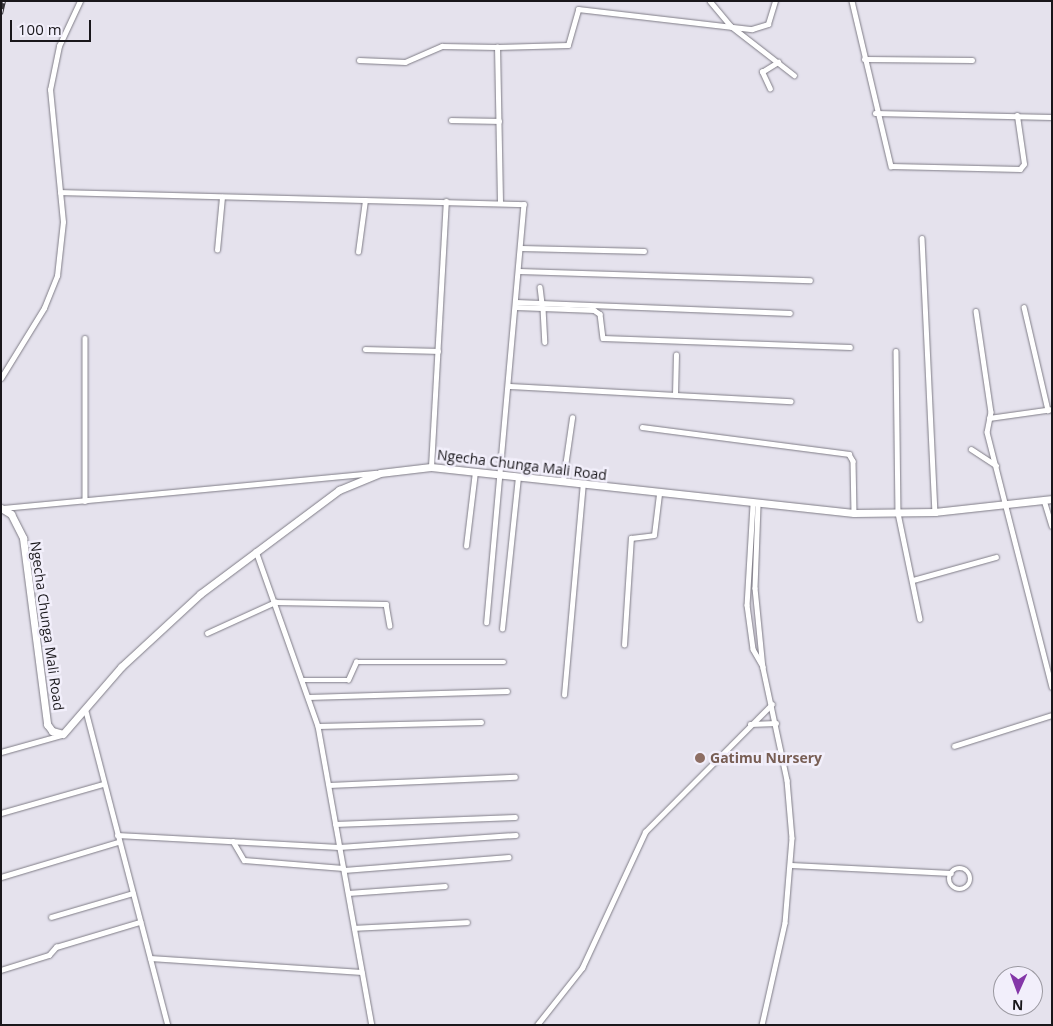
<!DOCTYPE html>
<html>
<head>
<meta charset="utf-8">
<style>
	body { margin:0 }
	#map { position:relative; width:1053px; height:1026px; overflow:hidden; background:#e5e2ed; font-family:"Open Sans",sans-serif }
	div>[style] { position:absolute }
	.roads { filter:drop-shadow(0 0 1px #7f7c86) drop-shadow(0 0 1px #7f7c86) }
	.street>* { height:4.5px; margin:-2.25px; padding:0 2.25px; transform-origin:2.25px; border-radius:2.25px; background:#fff }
	.street>.ring { margin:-2.25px; padding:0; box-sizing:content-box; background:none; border:4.5px solid #fff; border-radius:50% }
	.primary>* { height:7px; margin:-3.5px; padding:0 3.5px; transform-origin:3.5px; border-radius:3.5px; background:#fff }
	.rail>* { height:4px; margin-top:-2px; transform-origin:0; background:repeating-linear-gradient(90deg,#f2effb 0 5.5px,#343237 0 11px); box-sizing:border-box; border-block:1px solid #343237 }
	.dots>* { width:14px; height:14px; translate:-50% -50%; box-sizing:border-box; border:2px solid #f2effb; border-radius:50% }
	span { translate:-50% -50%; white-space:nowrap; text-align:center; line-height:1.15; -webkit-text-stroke:5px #f2effb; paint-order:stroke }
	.street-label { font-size:14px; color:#19171b }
	.education-label { font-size:14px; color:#785e54; font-weight:700 }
	.left { translate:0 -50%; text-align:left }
	.frame { position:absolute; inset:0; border:2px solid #19171b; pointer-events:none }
	.north { position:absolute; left:993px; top:966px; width:50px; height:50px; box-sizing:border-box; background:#f2effb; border:1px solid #9b99a1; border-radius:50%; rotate:182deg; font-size:14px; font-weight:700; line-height:20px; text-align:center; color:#19171b }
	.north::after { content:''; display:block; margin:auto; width:18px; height:22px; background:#8437a8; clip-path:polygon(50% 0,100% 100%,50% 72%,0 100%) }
	.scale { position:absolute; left:10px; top:20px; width:81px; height:22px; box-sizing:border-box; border:2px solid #19171b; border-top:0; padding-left:6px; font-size:15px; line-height:18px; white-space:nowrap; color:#19171b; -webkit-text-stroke:4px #f2effb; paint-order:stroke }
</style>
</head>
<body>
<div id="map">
	<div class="roads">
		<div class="street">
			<div style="left:710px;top:1px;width:33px;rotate:50deg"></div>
			<div style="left:731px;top:26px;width:80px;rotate:37.9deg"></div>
			<div style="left:852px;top:1px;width:170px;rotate:76.7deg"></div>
			<div style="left:891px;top:166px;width:129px;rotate:1.3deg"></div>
			<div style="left:1020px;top:169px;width:6px;rotate:-51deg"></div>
			<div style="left:1024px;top:164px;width:49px;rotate:-98.3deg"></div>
			<div style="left:864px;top:59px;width:108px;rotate:0.5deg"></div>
			<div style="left:359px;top:60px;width:46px;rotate:2.5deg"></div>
			<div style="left:405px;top:62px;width:40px;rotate:-23.4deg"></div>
			<div style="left:442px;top:46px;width:55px;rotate:1deg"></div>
			<div style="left:770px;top:89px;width:19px;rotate:-115deg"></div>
			<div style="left:762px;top:72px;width:19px;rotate:-32deg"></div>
			<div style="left:875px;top:113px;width:176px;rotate:1.3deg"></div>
			<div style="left:451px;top:120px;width:48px;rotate:1.2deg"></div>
			<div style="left:60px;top:192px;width:464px;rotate:1.5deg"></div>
			<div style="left:524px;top:204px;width:420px;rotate:95.1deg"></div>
			<div style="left:500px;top:202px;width:155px;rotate:-91.1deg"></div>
			<div style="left:497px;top:47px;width:71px;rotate:-1.6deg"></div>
			<div style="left:568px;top:45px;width:37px;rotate:-74deg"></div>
			<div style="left:578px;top:9px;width:175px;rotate:6.6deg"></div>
			<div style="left:752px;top:29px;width:17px;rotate:-17deg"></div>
			<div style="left:768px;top:24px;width:24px;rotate:-73deg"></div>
			<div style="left:922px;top:238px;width:274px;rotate:87.3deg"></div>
			<div style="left:521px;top:248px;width:123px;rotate:1.4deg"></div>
			<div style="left:217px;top:250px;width:53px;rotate:-84.6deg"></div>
			<div style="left:358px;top:252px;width:52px;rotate:-82.3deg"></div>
			<div style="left:519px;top:271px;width:291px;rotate:1.8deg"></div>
			<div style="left:540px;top:287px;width:16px;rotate:83deg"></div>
			<div style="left:516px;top:302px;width:274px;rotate:2.3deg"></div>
			<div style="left:516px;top:307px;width:78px;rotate:2.2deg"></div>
			<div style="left:594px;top:310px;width:7px;rotate:34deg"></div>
			<div style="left:600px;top:314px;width:24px;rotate:83deg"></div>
			<div style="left:603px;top:338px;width:247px;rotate:2.1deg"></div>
			<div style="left:1024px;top:307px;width:106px;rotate:76.9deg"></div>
			<div style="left:543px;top:308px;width:34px;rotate:87deg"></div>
			<div style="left:976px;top:311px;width:102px;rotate:81.6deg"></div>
			<div style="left:991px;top:412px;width:20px;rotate:101deg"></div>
			<div style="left:987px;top:432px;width:263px;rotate:75.7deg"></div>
			<div style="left:85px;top:338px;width:163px;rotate:90deg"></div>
			<div style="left:365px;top:349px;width:73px;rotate:1.6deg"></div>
			<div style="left:896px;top:351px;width:162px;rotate:89.3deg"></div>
			<div style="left:898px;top:513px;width:108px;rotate:78.3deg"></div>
			<div style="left:1px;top:378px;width:82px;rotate:-58.4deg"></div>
			<div style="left:44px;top:308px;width:35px;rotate:-68deg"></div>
			<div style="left:57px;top:276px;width:54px;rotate:-83.7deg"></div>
			<div style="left:63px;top:222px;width:133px;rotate:-95.6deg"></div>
			<div style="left:50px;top:90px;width:45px;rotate:-78.4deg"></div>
			<div style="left:59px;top:46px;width:50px;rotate:-65deg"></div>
			<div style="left:510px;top:386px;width:281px;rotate:3.1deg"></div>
			<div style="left:675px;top:395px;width:40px;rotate:-88.6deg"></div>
			<div style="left:989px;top:418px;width:64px;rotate:-8.1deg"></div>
			<div style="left:642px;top:427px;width:209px;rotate:7.4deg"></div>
			<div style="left:849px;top:454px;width:8px;rotate:60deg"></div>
			<div style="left:853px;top:461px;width:52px;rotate:88.9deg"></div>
			<div style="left:971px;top:449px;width:30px;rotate:33deg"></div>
			<div style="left:431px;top:467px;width:266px;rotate:-86.8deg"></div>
			<div style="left:563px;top:480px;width:63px;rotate:-81.7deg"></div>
			<div style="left:1044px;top:500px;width:27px;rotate:73deg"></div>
			<div style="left:753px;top:505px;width:100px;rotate:93.4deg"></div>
			<div style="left:747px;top:605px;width:44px;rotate:82.2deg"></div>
			<div style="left:753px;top:649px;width:20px;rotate:60deg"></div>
			<div style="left:758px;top:506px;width:82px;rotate:92.1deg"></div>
			<div style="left:755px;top:588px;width:80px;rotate:84.3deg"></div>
			<div style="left:763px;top:668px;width:115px;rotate:77.9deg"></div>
			<div style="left:787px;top:780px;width:58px;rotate:85.1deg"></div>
			<div style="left:792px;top:838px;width:85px;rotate:94.7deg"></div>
			<div style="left:785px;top:923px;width:105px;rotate:102.7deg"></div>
			<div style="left:3px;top:508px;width:375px;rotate:-5.4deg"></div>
			<div style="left:466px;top:546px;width:75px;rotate:-83.1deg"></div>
			<div style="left:256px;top:551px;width:186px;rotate:70.5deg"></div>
			<div style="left:318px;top:726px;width:304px;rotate:79.8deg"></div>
			<div style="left:913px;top:580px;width:86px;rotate:-15.5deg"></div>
			<div style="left:502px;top:629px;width:153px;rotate:-84deg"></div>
			<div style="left:207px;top:633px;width:75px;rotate:-24.5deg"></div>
			<div style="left:275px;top:602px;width:111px;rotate:1deg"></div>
			<div style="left:386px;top:604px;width:22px;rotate:80deg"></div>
			<div style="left:624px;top:645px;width:107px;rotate:-86.3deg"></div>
			<div style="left:631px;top:538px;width:23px;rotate:-7deg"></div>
			<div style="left:654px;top:535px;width:41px;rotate:-83deg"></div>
			<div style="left:302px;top:680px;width:46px"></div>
			<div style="left:348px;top:680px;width:20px;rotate:-66deg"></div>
			<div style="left:356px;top:662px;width:148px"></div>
			<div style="left:564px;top:695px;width:212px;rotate:-84.9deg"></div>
			<div style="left:308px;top:697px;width:199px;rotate:-1.7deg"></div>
			<div style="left:86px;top:711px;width:325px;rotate:75.4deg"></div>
			<div style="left:750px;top:724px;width:26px;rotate:-2deg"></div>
			<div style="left:318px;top:726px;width:163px;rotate:-1.4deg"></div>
			<div style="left:954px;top:746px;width:103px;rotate:-17.6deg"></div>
			<div style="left:1px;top:752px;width:63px;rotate:-15.6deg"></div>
			<div style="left:329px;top:785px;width:186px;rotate:-2.5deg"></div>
			<div style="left:1px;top:813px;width:106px;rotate:-15.9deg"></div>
			<div style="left:335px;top:824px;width:180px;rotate:-2.2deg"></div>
			<div style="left:117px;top:835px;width:222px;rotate:3.1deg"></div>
			<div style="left:339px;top:847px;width:177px;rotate:-3.9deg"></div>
			<div style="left:233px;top:841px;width:22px;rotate:60deg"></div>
			<div style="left:244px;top:860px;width:99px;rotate:4.6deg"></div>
			<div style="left:791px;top:865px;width:160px;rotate:2.9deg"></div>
			<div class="ring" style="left:949px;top:868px;width:17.5px;height:17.5px"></div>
			<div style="left:344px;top:870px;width:165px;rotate:-4.5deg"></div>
			<div style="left:1px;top:877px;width:122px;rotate:-16.7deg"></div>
			<div style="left:348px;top:893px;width:97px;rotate:-4.1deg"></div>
			<div style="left:51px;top:917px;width:85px;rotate:-16.3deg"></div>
			<div style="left:354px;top:928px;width:113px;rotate:-3deg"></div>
			<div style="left:150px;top:958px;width:212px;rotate:3.8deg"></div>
			<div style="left:1px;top:970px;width:50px;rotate:-17.4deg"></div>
			<div style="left:49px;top:955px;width:11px;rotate:-49deg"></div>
			<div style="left:56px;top:947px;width:88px;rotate:-16.6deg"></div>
			<div style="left:537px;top:1025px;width:73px;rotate:-51.7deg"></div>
			<div style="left:582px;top:968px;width:150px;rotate:-65.1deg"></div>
			<div style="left:645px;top:832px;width:180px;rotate:-45.2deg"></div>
		</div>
		<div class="primary">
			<div style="left:1px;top:508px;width:12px;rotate:31deg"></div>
			<div style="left:11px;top:514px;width:27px;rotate:63deg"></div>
			<div style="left:23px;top:538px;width:188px;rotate:82.6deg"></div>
			<div style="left:47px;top:724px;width:9px;rotate:54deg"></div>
			<div style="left:52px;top:731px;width:11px;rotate:15deg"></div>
			<div style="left:63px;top:734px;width:89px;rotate:-49.1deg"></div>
			<div style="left:121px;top:667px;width:108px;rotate:-42.7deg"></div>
			<div style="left:200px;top:594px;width:174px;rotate:-36.8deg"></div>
			<div style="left:339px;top:490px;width:44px;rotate:-22.5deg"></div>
			<div style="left:380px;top:473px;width:51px;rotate:-6.7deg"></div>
			<div style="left:431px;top:467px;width:425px;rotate:6.2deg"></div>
			<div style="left:854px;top:513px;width:81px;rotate:-0.7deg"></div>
			<div style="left:935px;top:512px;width:118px;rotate:-6.3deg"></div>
		</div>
	</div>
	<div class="rail">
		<div style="left:1px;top:14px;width:13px;rotate:-77deg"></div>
	</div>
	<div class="dots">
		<div style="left:700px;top:758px;background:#8d6e63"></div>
	</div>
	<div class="street-label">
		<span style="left:522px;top:465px;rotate:7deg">Ngecha Chunga Mali Road</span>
		<span style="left:47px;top:626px;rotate:82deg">Ngecha Chunga Mali Road</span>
	</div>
	<div class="education-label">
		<span class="left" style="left:710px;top:758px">Gatimu Nursery</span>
	</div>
	<div class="frame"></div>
	<div class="north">N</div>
	<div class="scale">100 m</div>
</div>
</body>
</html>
